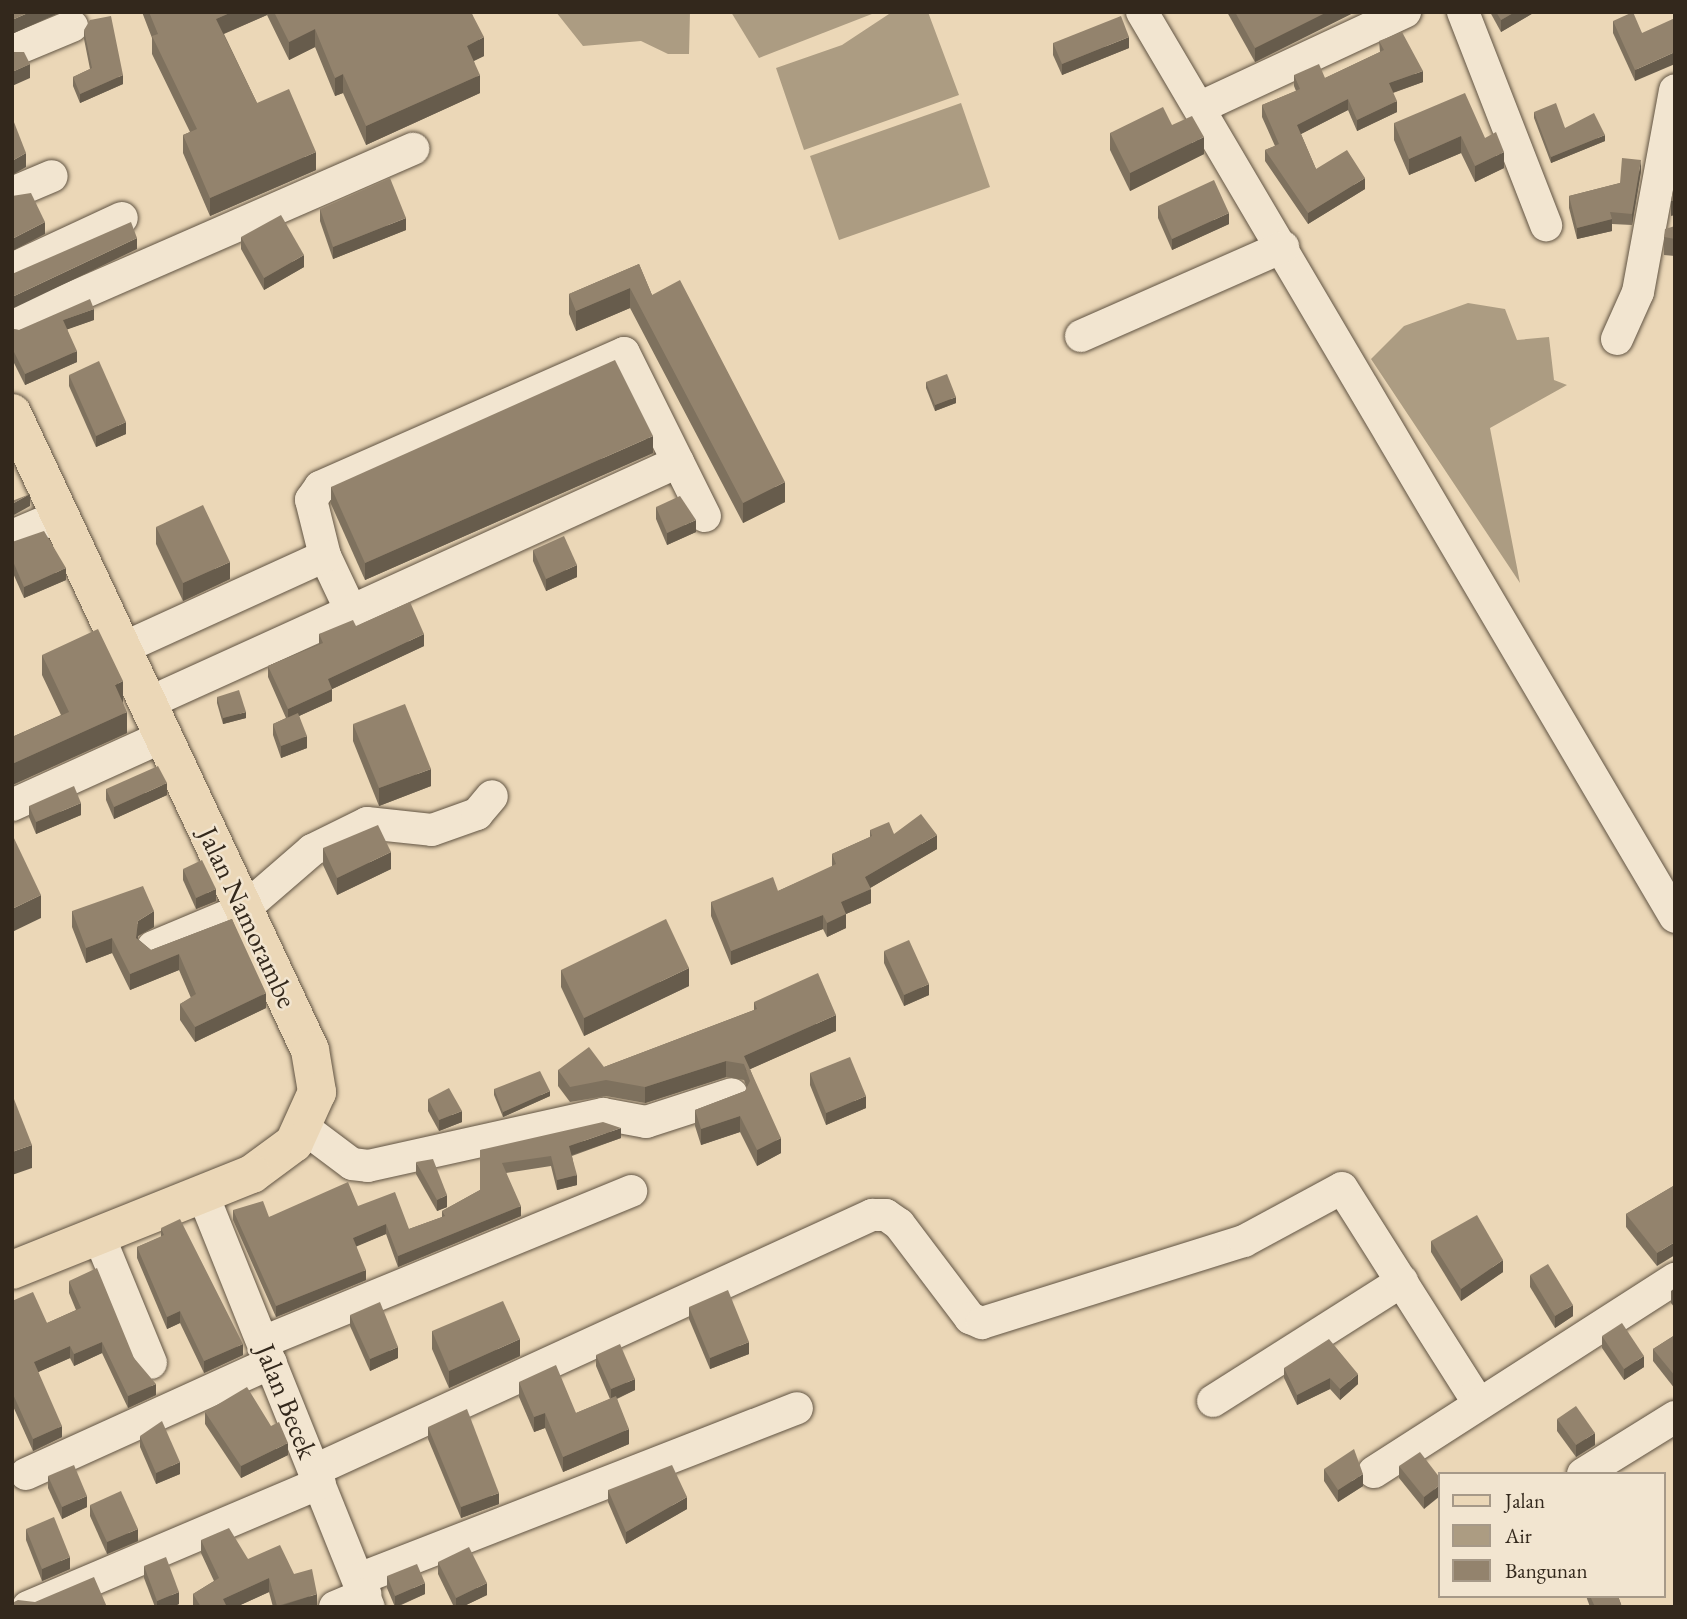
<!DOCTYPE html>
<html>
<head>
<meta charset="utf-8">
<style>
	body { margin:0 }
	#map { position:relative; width:1687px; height:1619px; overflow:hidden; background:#ebd7b7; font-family:"EB Garamond",serif }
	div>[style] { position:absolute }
	.water>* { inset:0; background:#ac9c82 }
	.roads { filter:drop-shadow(0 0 2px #615443) drop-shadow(0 0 2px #615443) }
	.minor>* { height:32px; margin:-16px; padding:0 16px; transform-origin:16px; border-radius:16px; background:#f2e5d0 }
	.major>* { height:38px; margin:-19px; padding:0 19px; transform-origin:19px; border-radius:19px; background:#ebd7b7 }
	.wall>* { inset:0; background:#7e715e }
	.shaded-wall>* { inset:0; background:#675c4c }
	.building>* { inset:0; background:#93836d }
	span { translate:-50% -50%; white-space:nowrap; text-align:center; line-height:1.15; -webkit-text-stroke:5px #f2e5d0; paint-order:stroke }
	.street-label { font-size:28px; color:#33281c }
	.frame { position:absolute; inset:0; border:14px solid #33281c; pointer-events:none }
	.legend { position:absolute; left:1438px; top:1472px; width:228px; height:126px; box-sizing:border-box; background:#f2e5d0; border:2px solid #a69988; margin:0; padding:9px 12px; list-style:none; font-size:21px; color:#33281c }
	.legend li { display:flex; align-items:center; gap:14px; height:35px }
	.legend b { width:35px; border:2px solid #a69988 }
</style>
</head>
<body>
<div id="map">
	<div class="water">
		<div style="clip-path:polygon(556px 12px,690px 12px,689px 54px,668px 54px,641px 41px,583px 46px)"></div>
		<div style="clip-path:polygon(731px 12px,877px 12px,759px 58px)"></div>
		<div style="clip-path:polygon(892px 12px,928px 12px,959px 95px,804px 150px,776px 68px,842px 45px)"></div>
		<div style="clip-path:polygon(961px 103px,990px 187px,839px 240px,810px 156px)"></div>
		<div style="clip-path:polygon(1468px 303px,1505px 309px,1517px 340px,1549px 337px,1554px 380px,1567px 385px,1490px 428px,1520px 583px,1371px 359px,1404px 326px)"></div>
	</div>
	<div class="roads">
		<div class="minor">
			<div style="left:1142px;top:12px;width:1050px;rotate:59.5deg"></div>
			<div style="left:1463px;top:12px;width:229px;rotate:68.7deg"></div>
			<div style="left:12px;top:51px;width:65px;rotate:-22.6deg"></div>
			<div style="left:1203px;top:106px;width:223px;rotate:-25deg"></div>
			<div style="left:12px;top:193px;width:43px;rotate:-23deg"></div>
			<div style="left:12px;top:269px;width:121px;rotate:-24.9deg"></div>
			<div style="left:12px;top:324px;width:438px;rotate:-23.6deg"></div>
			<div style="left:1081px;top:336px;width:221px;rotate:-23.8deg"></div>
			<div style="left:1617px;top:339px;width:51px;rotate:-65.9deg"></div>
			<div style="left:1638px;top:292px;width:205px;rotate:-79.6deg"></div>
			<div style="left:678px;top:462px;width:359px;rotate:155.5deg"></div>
			<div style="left:351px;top:611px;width:61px;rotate:-115.3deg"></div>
			<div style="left:325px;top:556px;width:58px;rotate:-104deg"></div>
			<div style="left:311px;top:500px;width:16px;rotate:-55deg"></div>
			<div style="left:320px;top:487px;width:332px;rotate:-23.8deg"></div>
			<div style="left:624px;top:353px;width:182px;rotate:63.6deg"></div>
			<div style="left:12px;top:536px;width:51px;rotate:-23.1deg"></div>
			<div style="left:123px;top:648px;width:222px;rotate:-24.5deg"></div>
			<div style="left:148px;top:703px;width:223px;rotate:-24.4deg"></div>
			<div style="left:12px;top:805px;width:167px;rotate:-24.4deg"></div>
			<div style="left:153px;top:947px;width:99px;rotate:-22.7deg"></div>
			<div style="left:244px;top:909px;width:90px;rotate:-40.9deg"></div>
			<div style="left:312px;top:850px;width:61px;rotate:-26.1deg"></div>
			<div style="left:367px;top:823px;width:65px;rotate:6.1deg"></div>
			<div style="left:432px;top:830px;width:48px;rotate:-19.6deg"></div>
			<div style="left:477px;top:814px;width:23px;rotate:-50deg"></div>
			<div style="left:304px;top:1128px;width:60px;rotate:36.9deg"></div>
			<div style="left:352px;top:1164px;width:16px;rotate:7deg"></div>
			<div style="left:368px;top:1166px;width:241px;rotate:-12.5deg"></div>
			<div style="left:603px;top:1114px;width:44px;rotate:10.5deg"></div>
			<div style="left:646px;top:1122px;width:90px;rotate:-18deg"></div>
			<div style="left:203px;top:1195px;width:444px;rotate:68.1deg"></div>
			<div style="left:99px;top:1236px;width:137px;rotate:67.7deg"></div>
			<div style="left:263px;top:1342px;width:398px;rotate:-22.3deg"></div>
			<div style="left:1213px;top:1401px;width:224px;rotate:-32.4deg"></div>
			<div style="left:315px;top:1470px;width:613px;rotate:-24.6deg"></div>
			<div style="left:872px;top:1215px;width:14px"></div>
			<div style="left:886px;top:1215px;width:16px;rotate:35deg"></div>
			<div style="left:899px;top:1224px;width:118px;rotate:52.9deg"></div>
			<div style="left:970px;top:1318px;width:13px;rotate:23deg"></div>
			<div style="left:982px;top:1323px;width:275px;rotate:-17.4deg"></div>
			<div style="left:1244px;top:1241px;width:111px;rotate:-28.4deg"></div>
			<div style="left:1342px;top:1188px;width:246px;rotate:57.6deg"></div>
			<div style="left:1474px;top:1396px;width:9px;rotate:27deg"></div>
			<div style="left:1374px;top:1472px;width:358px;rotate:-32.7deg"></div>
			<div style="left:26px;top:1474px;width:269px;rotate:-24.4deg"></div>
			<div style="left:1583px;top:1474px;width:108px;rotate:-31.8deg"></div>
			<div style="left:359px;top:1579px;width:470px;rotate:-21.3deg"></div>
			<div style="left:28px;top:1607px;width:317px;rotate:-23deg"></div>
			<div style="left:335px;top:1607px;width:33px;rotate:-23deg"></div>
		</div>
		<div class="major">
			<div style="left:12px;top:413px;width:703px;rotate:64.93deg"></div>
			<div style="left:310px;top:1050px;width:43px;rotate:80.5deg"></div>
			<div style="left:317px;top:1092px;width:56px;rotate:114.3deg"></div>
			<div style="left:294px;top:1143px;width:52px;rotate:143.6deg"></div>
			<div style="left:252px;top:1174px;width:258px;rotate:158.2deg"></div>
		</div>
	</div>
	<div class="wall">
		<div style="clip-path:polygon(142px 12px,476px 12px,472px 14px,484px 56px,474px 61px,480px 93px,366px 145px,343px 93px,335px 96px,315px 47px,289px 60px,267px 15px,224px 34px,257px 103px,316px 170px,210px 216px,183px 153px,183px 135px,190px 132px,152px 54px,152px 38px)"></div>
		<div style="clip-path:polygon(1227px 12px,1355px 12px,1255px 62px)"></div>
		<div style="clip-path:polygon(1490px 12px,1535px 12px,1501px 32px)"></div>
		<div style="clip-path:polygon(1613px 21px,1642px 33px,1635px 81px,1613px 33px)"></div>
		<div style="clip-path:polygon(84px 30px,123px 84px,80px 103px,73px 86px,73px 77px,90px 69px,84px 39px)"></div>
		<div style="clip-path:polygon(1379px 41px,1423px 82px,1393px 93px,1397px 112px,1357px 131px,1348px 110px,1301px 134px,1316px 169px,1365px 189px,1308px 224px,1265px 161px,1265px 150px,1275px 146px,1262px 117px,1262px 105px,1296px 91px,1294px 86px,1294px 75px,1325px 78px,1380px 52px)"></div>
		<div style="clip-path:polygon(1053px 43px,1129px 48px,1062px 75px,1053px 55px)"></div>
		<div style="clip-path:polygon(1534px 112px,1565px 128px,1605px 141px,1551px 163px,1534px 118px)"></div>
		<div style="clip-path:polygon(1394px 123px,1485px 138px,1504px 168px,1475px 182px,1461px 153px,1409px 175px,1394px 140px)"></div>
		<div style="clip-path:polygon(1172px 125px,1204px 154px,1130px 191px,1110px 150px,1110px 133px)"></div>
		<div style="clip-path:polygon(1641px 171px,1632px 225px,1612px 224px,1612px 231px,1577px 239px,1569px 208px,1569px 196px,1620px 183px)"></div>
		<div style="clip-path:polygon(1158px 206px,1229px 224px,1172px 250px,1158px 218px)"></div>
		<div style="clip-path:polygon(320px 209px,406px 230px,333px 259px,320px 221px)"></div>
		<div style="clip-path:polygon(1675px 226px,1675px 256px,1664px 255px,1664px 237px)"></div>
		<div style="clip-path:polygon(241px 237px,304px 267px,264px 290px,241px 249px)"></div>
		<div style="clip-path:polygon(639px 264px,652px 295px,785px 502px,743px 523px,630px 308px,576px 331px,569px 314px,569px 294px)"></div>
		<div style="clip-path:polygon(94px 320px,67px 329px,77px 362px,25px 385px,12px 359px,12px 329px,19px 330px)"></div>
		<div style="clip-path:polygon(69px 375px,126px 434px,96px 447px,69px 386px)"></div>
		<div style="clip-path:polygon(926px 382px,956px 403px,935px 411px,926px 388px)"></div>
		<div style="clip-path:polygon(653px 453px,365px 580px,331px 504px,331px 487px)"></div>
		<div style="clip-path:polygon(656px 507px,696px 532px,667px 545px,656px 519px)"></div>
		<div style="clip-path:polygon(156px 527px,230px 579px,183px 601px,156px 544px)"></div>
		<div style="clip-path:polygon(12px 542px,66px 580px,24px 598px,12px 571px)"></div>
		<div style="clip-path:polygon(533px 550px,577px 577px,546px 591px,533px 561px)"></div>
		<div style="clip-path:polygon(356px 626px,424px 646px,332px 689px,332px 701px,299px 716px,307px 748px,281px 758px,273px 735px,273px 724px,286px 718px,268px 677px,268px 666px,319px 644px,319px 634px)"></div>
		<div style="clip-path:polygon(42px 655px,123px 702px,127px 733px,12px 785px,12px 737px,61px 715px,42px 675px)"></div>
		<div style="clip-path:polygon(217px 697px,246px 718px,223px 724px,217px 703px)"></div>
		<div style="clip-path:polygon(353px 724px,431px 786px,379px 806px,353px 741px)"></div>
		<div style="clip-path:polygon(106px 789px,167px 795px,114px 819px,106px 800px)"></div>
		<div style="clip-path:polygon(29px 806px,81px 815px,36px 834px,29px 817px)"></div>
		<div style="clip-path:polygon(870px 830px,894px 834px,937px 849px,870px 888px,871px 903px,846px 914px,846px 928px,827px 937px,823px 929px,731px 965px,711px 916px,711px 902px,778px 891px,832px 867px,832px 854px,870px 837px)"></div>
		<div style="clip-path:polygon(323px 848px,391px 869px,337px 895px,323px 865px)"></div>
		<div style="clip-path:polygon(183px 869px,216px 901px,196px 909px,183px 880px)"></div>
		<div style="clip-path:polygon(72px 911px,154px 927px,138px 936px,138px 939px,151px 950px,232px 919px,266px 1008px,195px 1042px,180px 1020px,180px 1004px,191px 998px,179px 970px,130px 990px,112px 953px,86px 963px,72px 927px)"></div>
		<div style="clip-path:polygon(884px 951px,929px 995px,904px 1006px,884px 963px)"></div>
		<div style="clip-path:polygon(561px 970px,689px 986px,584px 1036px,561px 987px)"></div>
		<div style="clip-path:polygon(754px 1002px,836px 1031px,750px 1069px,781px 1153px,757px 1166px,740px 1132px,701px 1145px,695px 1126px,695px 1110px,745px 1091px,747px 1088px,744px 1080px,726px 1077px,645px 1103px,606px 1096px,570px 1102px,558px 1086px,558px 1070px,604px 1067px,754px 1010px)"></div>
		<div style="clip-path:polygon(810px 1073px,866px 1108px,826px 1125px,810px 1085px)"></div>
		<div style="clip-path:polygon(494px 1089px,550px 1096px,503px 1117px,494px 1095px)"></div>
		<div style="clip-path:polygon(428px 1099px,462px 1122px,439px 1131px,428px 1111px)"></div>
		<div style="clip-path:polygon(621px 1138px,572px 1156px,577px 1185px,557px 1190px,551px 1166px,506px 1173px,521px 1216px,398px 1267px,386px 1234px,356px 1246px,366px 1280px,276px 1317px,233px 1220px,233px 1210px,269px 1217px,358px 1206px,409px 1229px,442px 1217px,442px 1211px,480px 1190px,480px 1150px)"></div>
		<div style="clip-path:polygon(416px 1162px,447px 1207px,437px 1211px,416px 1174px)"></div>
		<div style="clip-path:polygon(1675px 1185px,1657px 1266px,1626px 1227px,1626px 1214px)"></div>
		<div style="clip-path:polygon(161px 1228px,243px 1355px,204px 1373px,180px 1323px,167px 1329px,137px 1258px,137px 1247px,161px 1237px)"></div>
		<div style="clip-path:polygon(1431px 1241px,1503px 1272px,1461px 1301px,1431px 1252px)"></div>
		<div style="clip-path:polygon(1530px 1275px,1573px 1316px,1555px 1328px,1530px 1287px)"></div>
		<div style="clip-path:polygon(69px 1281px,134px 1358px,156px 1395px,128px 1408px,102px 1353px,74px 1366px,70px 1358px,38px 1372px,62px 1437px,33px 1451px,12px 1404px,12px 1301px,47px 1323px,76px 1310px,69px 1293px)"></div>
		<div style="clip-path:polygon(1675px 1288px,1675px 1308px,1671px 1303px,1671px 1291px)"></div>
		<div style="clip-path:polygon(689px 1307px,749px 1354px,710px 1369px,689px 1319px)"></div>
		<div style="clip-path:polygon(350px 1315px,398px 1358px,370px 1371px,350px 1326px)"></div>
		<div style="clip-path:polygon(432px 1331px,520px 1356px,449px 1388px,432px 1349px)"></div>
		<div style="clip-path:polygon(1675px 1335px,1675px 1389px,1653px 1361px,1653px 1349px)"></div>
		<div style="clip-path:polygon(1602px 1336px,1644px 1367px,1624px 1380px,1602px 1348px)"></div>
		<div style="clip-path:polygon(596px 1355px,635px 1390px,617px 1399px,629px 1444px,563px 1472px,545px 1428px,534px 1432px,519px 1397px,519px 1382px,576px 1413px,610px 1399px,596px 1366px)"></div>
		<div style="clip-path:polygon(1284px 1368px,1358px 1384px,1340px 1400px,1330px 1389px,1297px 1405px,1284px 1378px)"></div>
		<div style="clip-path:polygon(205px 1412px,288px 1455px,241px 1478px,205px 1424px)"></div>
		<div style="clip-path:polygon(1557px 1419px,1595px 1445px,1576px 1457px,1557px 1431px)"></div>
		<div style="clip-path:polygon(428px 1427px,499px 1504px,461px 1518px,428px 1439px)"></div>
		<div style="clip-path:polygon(140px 1436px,180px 1474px,156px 1484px,140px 1447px)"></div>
		<div style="clip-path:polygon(1399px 1466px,1440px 1478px,1424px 1509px,1399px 1478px)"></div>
		<div style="clip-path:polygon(1324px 1469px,1363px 1486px,1338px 1502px,1324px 1481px)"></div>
		<div style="clip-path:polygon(48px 1476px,87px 1507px,62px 1519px,48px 1488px)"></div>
		<div style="clip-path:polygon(608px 1490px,687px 1509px,626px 1544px,608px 1502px)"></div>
		<div style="clip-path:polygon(90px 1505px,138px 1541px,107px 1554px,90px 1516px)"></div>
		<div style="clip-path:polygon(26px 1529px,70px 1569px,42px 1581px,26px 1540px)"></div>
		<div style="clip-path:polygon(201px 1540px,248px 1559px,294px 1574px,317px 1607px,273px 1607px,269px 1592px,236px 1607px,193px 1607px,193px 1594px,214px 1581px,201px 1553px)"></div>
		<div style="clip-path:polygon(438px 1562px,487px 1595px,462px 1607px,454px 1607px,438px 1574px)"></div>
		<div style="clip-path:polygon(144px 1566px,179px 1604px,172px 1607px,155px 1607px,144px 1578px)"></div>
		<div style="clip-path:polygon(387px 1576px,425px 1594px,397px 1607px,395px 1607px,387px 1588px)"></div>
		<div style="clip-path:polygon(1586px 1596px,1618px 1596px,1622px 1607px,1590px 1607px)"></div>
	</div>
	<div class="shaded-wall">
		<div style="clip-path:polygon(30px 12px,61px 12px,12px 34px,12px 20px)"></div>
		<div style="clip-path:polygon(232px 12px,267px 12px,267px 15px,216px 37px,216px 19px)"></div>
		<div style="clip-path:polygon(1327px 12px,1355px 12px,1255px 62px,1255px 48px)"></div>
		<div style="clip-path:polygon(1515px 12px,1535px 12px,1501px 32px,1501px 20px)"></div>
		<div style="clip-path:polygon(315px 29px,315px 47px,289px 60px,289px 42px)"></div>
		<div style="clip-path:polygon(484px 37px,484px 56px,467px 64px,467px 46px)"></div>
		<div style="clip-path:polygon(1129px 37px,1129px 48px,1062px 75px,1062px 64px)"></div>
		<div style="clip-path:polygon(1675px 52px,1675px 64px,1635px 81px,1635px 70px)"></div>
		<div style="clip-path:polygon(30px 64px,30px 78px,12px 86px,12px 72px)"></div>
		<div style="clip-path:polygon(1423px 71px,1423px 82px,1389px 94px,1389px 83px)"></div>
		<div style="clip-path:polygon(343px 74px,343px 93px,335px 96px,335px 78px)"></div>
		<div style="clip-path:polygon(123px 75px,123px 84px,80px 103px,80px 94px)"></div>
		<div style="clip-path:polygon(480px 75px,480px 93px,366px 145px,366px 126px)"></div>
		<div style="clip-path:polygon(1348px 99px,1348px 110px,1297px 136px,1297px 125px)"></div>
		<div style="clip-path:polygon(1397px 101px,1397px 112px,1357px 131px,1357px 120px)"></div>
		<div style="clip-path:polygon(1605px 135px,1605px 141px,1551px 163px,1551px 157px)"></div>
		<div style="clip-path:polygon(1461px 136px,1461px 153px,1409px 175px,1409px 159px)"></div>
		<div style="clip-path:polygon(1204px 137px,1204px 154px,1130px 191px,1130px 173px)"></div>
		<div style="clip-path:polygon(316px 152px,316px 170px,210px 216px,210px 198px)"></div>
		<div style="clip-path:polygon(1504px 152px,1504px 168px,1475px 182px,1475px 166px)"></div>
		<div style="clip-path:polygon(26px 153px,26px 167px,12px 175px,12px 161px)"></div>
		<div style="clip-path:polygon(1641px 160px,1641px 171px,1632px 225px,1632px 214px)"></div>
		<div style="clip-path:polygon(1365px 178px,1365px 189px,1308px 224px,1308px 213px)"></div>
		<div style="clip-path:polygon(1675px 200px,1675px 215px,1671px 216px,1671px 201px)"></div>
		<div style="clip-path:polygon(1229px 213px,1229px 224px,1172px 250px,1172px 239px)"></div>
		<div style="clip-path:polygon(406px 218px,406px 230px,333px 259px,333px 247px)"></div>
		<div style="clip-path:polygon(1612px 219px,1612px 231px,1577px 239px,1577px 228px)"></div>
		<div style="clip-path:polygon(45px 222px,45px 234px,12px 251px,12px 239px)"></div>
		<div style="clip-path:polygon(137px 238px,137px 249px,12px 309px,12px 297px)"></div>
		<div style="clip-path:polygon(304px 255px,304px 267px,264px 290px,264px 278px)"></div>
		<div style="clip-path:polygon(630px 288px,630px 308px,576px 331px,576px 311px)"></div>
		<div style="clip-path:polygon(94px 309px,94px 320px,63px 331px,63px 320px)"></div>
		<div style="clip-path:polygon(77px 351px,77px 362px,25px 385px,25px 374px)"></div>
		<div style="clip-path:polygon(956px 397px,956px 403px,935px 411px,935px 405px)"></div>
		<div style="clip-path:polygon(126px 422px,126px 434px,96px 447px,96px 436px)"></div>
		<div style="clip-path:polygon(653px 436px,653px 453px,365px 580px,365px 563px)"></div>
		<div style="clip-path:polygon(785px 482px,785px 502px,743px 523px,743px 503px)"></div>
		<div style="clip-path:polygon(30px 494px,30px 506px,12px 516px,12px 504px)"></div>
		<div style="clip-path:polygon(696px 520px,696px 532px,667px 545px,667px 533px)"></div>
		<div style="clip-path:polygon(230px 562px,230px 579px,183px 601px,183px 583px)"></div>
		<div style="clip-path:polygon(577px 565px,577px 577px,546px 591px,546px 579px)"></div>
		<div style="clip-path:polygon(66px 568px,66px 580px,24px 598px,24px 587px)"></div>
		<div style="clip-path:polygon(424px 634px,424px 646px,328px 691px,328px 679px)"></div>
		<div style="clip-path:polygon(123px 681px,123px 702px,115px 705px,115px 685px)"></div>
		<div style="clip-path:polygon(332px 689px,332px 701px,288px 721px,288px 709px)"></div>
		<div style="clip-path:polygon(127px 712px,127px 733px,12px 785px,12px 764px)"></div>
		<div style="clip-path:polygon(246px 712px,246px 718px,223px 724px,223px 718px)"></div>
		<div style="clip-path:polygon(307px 736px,307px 748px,281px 758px,281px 746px)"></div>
		<div style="clip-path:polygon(431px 769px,431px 786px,379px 806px,379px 788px)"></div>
		<div style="clip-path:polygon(167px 783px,167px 795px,114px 819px,114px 807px)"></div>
		<div style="clip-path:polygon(81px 803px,81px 815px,36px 834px,36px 822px)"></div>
		<div style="clip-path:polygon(937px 835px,937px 849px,865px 891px,865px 877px)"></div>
		<div style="clip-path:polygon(391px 852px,391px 869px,337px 895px,337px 878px)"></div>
		<div style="clip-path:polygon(216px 889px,216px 901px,196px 909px,196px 898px)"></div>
		<div style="clip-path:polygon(871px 889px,871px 903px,846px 914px,846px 928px,827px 937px,827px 923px,841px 902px)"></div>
		<div style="clip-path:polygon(41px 895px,41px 918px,12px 932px,12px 909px)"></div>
		<div style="clip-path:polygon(154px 911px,154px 927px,138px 936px,136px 953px,136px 938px,138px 921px)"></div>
		<div style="clip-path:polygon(823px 915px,823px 929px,731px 965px,731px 951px)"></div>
		<div style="clip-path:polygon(112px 938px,112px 953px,86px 963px,86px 948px)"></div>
		<div style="clip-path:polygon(179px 954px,179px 970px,130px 990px,130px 974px)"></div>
		<div style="clip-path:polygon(689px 968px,689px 986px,584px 1036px,584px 1018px)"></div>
		<div style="clip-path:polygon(929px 984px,929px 995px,904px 1006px,904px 995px)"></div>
		<div style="clip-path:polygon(266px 993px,266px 1008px,195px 1042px,195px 1027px)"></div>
		<div style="clip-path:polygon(836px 1015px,836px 1031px,746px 1071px,744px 1056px)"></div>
		<div style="clip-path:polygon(726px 1061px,726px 1077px,645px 1103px,645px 1087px)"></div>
		<div style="clip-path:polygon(550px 1091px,550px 1096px,503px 1117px,503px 1112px)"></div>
		<div style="clip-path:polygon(866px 1096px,866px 1108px,826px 1125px,826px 1113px)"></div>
		<div style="clip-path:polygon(462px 1111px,462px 1122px,439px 1131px,439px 1120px)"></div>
		<div style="clip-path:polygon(740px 1116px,740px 1132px,701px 1145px,701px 1129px)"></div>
		<div style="clip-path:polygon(621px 1128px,621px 1138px,569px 1156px,569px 1146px)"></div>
		<div style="clip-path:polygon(781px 1138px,781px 1153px,757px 1166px,757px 1150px)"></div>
		<div style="clip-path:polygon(32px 1145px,32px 1168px,12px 1175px,12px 1152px)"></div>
		<div style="clip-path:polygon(577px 1175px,577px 1185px,557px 1190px,557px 1180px)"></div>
		<div style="clip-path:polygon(447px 1195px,447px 1207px,437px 1211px,437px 1200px)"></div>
		<div style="clip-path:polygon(521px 1206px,521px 1216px,398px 1267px,398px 1256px)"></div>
		<div style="clip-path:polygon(386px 1224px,386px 1234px,353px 1248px,353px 1238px)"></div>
		<div style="clip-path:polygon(1675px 1242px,1675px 1255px,1657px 1266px,1657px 1253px)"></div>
		<div style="clip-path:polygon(1503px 1260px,1503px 1272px,1461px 1301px,1461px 1289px)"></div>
		<div style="clip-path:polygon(366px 1270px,366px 1280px,276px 1317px,276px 1306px)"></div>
		<div style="clip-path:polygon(1573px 1305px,1573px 1316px,1555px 1328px,1555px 1316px)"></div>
		<div style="clip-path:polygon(180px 1311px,180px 1323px,167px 1329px,167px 1317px)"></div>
		<div style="clip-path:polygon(520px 1339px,520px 1356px,449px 1388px,449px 1371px)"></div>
		<div style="clip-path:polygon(102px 1342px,102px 1353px,74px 1366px,74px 1354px)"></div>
		<div style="clip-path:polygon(749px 1342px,749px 1354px,710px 1369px,710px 1358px)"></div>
		<div style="clip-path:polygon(243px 1344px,243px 1355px,204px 1373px,204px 1361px)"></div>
		<div style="clip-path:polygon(70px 1346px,70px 1358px,34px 1374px,34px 1362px)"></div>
		<div style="clip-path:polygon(398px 1347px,398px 1358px,370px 1371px,370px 1359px)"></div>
		<div style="clip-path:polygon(1644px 1356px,1644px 1367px,1624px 1380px,1624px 1369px)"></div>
		<div style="clip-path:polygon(1358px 1374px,1358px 1384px,1340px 1400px,1340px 1389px)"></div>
		<div style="clip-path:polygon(1330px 1378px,1330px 1389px,1297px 1405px,1297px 1395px)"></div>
		<div style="clip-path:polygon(635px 1379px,635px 1390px,611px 1401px,611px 1389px)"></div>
		<div style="clip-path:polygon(156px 1384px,156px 1395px,128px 1408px,128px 1396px)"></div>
		<div style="clip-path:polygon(545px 1413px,545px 1428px,534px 1432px,534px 1417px)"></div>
		<div style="clip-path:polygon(62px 1426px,62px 1437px,33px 1451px,33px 1439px)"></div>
		<div style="clip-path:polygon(629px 1429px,629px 1444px,563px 1472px,563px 1457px)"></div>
		<div style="clip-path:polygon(1595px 1433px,1595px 1445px,1576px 1457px,1576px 1445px)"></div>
		<div style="clip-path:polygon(288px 1443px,288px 1455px,241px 1478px,241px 1466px)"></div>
		<div style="clip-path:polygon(180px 1462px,180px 1474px,156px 1484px,156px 1473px)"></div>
		<div style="clip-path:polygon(1363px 1474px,1363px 1486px,1338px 1502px,1338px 1490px)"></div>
		<div style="clip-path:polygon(1440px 1485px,1440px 1496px,1424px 1509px,1424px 1497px)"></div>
		<div style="clip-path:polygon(499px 1493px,499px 1504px,461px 1518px,461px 1507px)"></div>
		<div style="clip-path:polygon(87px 1496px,87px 1507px,62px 1519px,62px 1507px)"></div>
		<div style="clip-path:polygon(687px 1497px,687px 1509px,626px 1544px,626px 1532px)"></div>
		<div style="clip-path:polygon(138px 1529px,138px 1541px,107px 1554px,107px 1542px)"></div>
		<div style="clip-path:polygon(70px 1557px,70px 1569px,42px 1581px,42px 1569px)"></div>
		<div style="clip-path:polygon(269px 1578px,269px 1592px,236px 1607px,223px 1607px,223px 1599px)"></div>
		<div style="clip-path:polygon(425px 1583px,425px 1594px,395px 1607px,395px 1596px)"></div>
		<div style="clip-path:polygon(487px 1583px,487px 1595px,462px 1607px,456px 1607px,456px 1598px)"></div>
		<div style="clip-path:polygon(179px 1592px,179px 1604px,172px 1607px,157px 1607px,157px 1601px)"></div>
		<div style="clip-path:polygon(317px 1594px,317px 1607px,277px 1607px)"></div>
	</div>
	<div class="building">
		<div style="clip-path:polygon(12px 12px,30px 12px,12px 20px)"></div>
		<div style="clip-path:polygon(149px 12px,232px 12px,216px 19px,257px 103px,289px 89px,316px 152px,210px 198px,183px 135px,197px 129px,152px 36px,158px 34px)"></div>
		<div style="clip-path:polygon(274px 12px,471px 12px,484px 37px,467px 46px,480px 75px,366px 126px,343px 74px,335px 78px,315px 29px,289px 42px)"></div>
		<div style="clip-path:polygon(1235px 12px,1327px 12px,1255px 48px)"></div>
		<div style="clip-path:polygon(1496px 12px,1515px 12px,1501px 20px)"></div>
		<div style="clip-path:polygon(1633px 12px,1642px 33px,1675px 18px,1675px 52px,1635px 70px,1613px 21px)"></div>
		<div style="clip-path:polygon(111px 16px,123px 75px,80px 94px,73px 77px,92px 68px,84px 30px,90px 20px)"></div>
		<div style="clip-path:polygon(1121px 16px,1129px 37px,1062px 64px,1053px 43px)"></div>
		<div style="clip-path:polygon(1402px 32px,1423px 71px,1389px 83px,1397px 101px,1357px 120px,1348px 99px,1297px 125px,1316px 169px,1347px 150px,1365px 178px,1308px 213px,1265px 150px,1279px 144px,1262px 105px,1300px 89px,1294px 75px,1319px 64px,1325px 78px,1384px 50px,1379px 41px)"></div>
		<div style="clip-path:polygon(12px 52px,24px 52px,30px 64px,12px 72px)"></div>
		<div style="clip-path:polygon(1465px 93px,1485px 138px,1496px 132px,1504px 152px,1475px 166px,1461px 136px,1409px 159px,1394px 123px)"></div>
		<div style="clip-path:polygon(1556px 103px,1565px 128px,1594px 113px,1605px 135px,1551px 157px,1534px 112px)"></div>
		<div style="clip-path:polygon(1163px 107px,1172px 125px,1192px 116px,1204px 137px,1130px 173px,1110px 133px)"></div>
		<div style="clip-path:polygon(12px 117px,26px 153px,12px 161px)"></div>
		<div style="clip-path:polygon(1622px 158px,1641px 160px,1632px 214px,1610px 212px,1612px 219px,1577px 228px,1569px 196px,1620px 183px)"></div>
		<div style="clip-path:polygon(390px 178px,406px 218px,333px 247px,320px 209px)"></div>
		<div style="clip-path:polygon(1214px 180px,1229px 213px,1172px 239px,1158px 206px)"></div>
		<div style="clip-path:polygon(1675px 181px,1675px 200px,1671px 201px)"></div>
		<div style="clip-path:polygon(31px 193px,45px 222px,12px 239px,12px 196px)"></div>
		<div style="clip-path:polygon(281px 215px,304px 255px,264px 278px,241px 237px)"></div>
		<div style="clip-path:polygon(131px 222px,137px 238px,12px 297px,12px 274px)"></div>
		<div style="clip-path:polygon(1675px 226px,1675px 239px,1664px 237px,1665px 229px)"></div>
		<div style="clip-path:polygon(639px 264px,652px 295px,680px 280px,785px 482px,743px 503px,630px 288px,576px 311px,569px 294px)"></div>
		<div style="clip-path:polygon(90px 299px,94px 309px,63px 320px,77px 351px,25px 374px,12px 348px,12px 329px,19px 330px)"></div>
		<div style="clip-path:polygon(615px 360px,653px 436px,365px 563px,331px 487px)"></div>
		<div style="clip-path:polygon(99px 361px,126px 422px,96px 436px,69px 375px)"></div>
		<div style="clip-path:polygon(947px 374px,956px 397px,935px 405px,926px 382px)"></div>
		<div style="clip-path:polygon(30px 494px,12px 504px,12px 501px)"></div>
		<div style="clip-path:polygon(680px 496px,696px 520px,667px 533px,656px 507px)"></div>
		<div style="clip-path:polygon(203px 505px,230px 562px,183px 583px,156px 527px)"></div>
		<div style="clip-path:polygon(44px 531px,66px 568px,24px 587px,12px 559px,12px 542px)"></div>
		<div style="clip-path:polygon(564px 536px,577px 565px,546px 579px,533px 550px)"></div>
		<div style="clip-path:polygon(410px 602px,424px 634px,328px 679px,332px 689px,288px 709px,268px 666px,323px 643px,319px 634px,331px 629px,353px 620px,356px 626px)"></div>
		<div style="clip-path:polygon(98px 629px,123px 681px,115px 685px,127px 712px,12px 764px,12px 737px,69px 712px,42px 655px)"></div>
		<div style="clip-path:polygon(239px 690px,246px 712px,223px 718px,217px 697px)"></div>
		<div style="clip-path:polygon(405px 704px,431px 769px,379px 788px,353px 724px)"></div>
		<div style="clip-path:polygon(298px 713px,307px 736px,281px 746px,273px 724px)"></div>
		<div style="clip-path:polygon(158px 766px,167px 783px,114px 807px,106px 789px)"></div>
		<div style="clip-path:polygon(74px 786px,81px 803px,36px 822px,29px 806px)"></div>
		<div style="clip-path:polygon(921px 814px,937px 835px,865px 877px,871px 889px,841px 902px,846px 914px,827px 923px,823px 915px,731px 951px,711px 902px,773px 877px,778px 891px,836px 864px,832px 854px,872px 836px,870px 830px,889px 822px,894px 834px)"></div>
		<div style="clip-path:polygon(378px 825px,391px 852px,337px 878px,323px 848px)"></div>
		<div style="clip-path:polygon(12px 834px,41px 895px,12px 909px)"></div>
		<div style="clip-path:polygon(202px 860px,216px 889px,196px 898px,183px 869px)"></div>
		<div style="clip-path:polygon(143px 886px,154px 911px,138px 921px,136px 938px,151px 950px,232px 919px,266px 993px,195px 1027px,180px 1004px,196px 994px,179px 954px,130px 974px,112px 938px,86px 948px,72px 911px)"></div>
		<div style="clip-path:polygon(666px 919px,689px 968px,584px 1018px,561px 970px)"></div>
		<div style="clip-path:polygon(909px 940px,929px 984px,904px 995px,884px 951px)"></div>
		<div style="clip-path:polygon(818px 973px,836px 1015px,744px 1056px,781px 1138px,757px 1150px,740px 1116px,701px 1129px,695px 1110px,745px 1091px,750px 1081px,744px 1064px,726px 1061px,645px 1087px,606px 1080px,570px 1087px,558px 1070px,589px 1047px,604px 1067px,757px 1009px,754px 1002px)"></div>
		<div style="clip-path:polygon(850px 1057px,866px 1096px,826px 1113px,810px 1073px)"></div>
		<div style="clip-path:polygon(540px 1071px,550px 1091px,503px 1112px,494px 1089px)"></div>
		<div style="clip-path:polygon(449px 1088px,462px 1111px,439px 1120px,428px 1099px)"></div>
		<div style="clip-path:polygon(12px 1094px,32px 1145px,12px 1152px)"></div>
		<div style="clip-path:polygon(603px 1122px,621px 1128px,569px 1146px,577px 1175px,557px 1180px,551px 1156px,502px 1163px,521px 1206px,398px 1256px,386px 1224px,353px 1238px,366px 1270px,276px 1306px,233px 1210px,263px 1201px,269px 1217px,348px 1182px,358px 1206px,395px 1192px,409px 1229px,445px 1216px,442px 1211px,480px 1190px,480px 1150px)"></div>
		<div style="clip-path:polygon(433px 1159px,447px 1195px,437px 1200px,416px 1162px)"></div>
		<div style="clip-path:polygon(1675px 1185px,1675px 1242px,1657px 1253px,1626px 1214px)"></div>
		<div style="clip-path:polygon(1477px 1215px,1503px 1260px,1461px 1289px,1431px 1241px)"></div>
		<div style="clip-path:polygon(180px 1219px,243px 1344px,204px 1361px,180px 1311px,167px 1317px,137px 1247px,164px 1235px,161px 1228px)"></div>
		<div style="clip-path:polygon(1548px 1264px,1573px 1305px,1555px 1316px,1530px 1275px)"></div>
		<div style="clip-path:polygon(97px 1268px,134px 1358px,156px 1384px,128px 1396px,102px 1342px,74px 1354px,70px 1346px,34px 1362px,62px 1426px,33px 1439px,12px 1392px,12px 1301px,33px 1292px,47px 1323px,81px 1308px,69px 1281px)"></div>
		<div style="clip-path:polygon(728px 1290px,749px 1342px,710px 1358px,689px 1307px)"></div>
		<div style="clip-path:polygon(503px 1301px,520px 1339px,449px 1371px,432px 1331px)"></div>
		<div style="clip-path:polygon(380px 1302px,398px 1347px,370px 1359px,350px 1315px)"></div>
		<div style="clip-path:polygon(1622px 1323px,1644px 1356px,1624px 1369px,1602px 1336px)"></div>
		<div style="clip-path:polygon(1675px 1335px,1675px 1376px,1653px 1349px)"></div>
		<div style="clip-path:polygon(1329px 1339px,1358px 1374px,1340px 1389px,1330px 1378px,1297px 1395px,1284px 1368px)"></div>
		<div style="clip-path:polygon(620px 1344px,635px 1379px,611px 1389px,596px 1355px)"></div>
		<div style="clip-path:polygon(556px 1365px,576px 1413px,616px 1396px,629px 1429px,563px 1457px,545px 1413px,534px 1417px,519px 1382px)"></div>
		<div style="clip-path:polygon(247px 1387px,271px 1426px,279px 1422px,288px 1443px,241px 1466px,205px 1412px)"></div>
		<div style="clip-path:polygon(1576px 1406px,1595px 1433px,1576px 1445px,1557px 1419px)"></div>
		<div style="clip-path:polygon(467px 1409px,499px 1493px,461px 1507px,428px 1427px)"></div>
		<div style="clip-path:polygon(162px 1421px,180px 1462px,156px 1473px,140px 1436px)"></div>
		<div style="clip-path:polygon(1354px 1449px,1363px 1474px,1338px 1490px,1324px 1469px)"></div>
		<div style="clip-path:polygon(1420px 1452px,1440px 1478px,1440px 1485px,1424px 1497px,1399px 1466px)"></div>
		<div style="clip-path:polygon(74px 1465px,87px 1496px,62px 1507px,48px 1476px)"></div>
		<div style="clip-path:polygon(672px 1465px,687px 1497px,626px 1532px,608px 1490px)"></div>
		<div style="clip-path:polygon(121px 1491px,138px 1529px,107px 1542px,90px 1505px)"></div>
		<div style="clip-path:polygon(54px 1517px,70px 1557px,42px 1569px,26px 1529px)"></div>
		<div style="clip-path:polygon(229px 1528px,248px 1559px,280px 1545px,294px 1574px,312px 1569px,317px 1594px,277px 1606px,269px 1578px,223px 1599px,227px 1607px,201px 1607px,193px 1594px,219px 1578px,201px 1540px)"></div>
		<div style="clip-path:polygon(469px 1547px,487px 1583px,456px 1598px,438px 1562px)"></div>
		<div style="clip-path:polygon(166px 1557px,179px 1592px,157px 1601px,144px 1566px)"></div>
		<div style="clip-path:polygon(417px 1564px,425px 1583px,395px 1596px,387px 1576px)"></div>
		<div style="clip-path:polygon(94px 1577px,107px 1607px,12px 1607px,12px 1603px,18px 1600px,35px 1602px)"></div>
		<div style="clip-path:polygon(1590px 1596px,1618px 1596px,1622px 1607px,1595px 1607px)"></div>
	</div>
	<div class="street-label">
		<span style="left:248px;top:917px;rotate:65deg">Jalan Namorambe</span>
		<span style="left:287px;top:1401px;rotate:68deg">Jalan Becek</span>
	</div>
	<div class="frame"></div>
	<ul class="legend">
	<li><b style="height:9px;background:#ebd7b7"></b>Jalan</li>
	<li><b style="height:19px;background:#ac9c82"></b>Air</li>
	<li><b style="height:19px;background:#93836d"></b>Bangunan</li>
	</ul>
</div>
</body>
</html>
